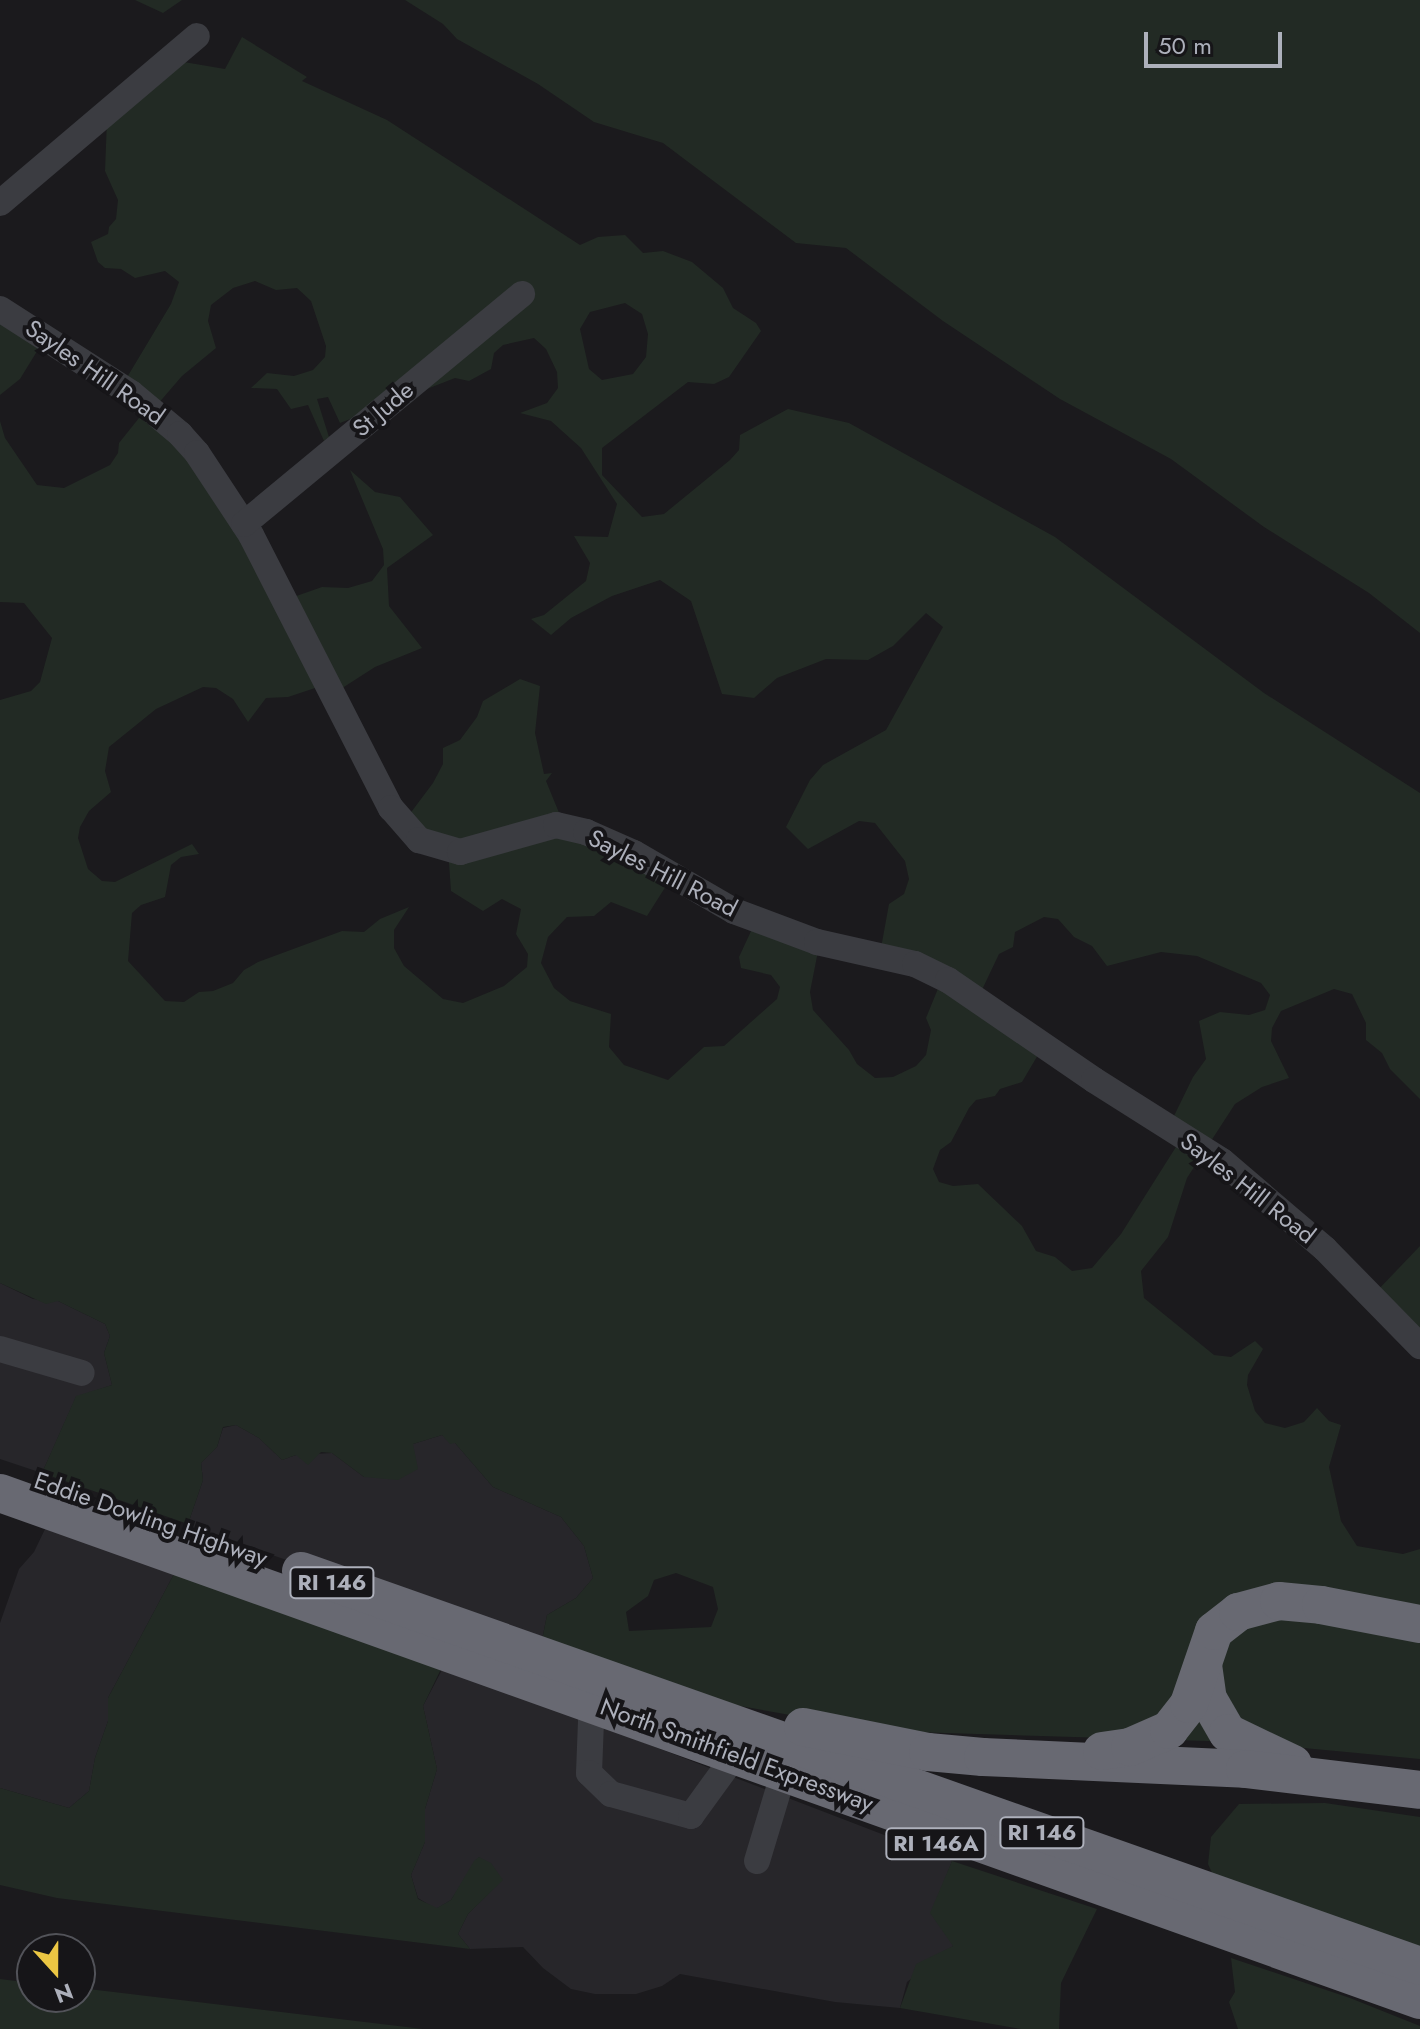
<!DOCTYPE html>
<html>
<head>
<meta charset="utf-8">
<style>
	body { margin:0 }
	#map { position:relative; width:1420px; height:2029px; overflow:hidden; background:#1b1a1d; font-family:Jost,sans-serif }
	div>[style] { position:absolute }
	.built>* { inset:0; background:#27262a }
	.green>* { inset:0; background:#222a24 }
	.minor>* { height:26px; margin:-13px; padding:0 13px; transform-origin:13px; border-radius:13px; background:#3b3c41 }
	.highway>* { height:38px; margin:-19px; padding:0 19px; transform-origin:19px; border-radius:19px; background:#686972 }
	span { translate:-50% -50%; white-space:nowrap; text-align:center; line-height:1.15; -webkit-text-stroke:8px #161518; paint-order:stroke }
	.shield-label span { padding:2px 6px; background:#161518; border:2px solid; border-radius:6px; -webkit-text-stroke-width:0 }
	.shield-label { font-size:22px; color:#adb0bb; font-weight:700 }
	.street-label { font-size:24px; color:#adb0bb }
	.north { position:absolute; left:16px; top:1933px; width:80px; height:80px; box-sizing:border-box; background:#161518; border:2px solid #525359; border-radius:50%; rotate:159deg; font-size:22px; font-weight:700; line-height:32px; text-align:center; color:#adb0bb }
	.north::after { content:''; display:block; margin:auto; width:28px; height:36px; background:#ebc643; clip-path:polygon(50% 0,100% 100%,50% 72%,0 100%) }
	.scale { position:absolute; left:1144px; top:32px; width:138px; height:36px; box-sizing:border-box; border:4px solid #adb0bb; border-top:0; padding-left:10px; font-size:24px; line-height:28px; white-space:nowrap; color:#adb0bb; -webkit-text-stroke:6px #161518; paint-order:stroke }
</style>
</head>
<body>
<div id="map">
	<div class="built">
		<div style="clip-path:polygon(0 1283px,33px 1299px,58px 1301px,105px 1324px,110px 1336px,104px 1353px,112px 1385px,76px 1397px,42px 1473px,0 1459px)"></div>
		<div style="clip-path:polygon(236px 1425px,259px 1438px,282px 1460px,296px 1455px,332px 1453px,364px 1477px,413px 1444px,442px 1435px,455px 1443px,493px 1487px,561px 1517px,584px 1546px,593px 1578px,576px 1598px,547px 1615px,541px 1645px,535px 1646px,191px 1527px,188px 1524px,203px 1480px,201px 1463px,217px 1447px,223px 1428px)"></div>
		<div style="clip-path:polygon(46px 1527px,174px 1574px,108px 1698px,108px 1721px,95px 1758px,89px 1791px,69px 1808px,0 1788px,0 1623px,19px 1569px,34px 1552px)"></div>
		<div style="clip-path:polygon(444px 1666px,952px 1861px,942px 1887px,953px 1946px,907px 1982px,900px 2008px,835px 2002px,680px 1974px,662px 1986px,636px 1994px,595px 1994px,571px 1989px,543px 1968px,523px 1947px,470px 1949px,458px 1934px,468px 1914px,502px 1880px,479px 1857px,451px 1900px,436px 1909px,418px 1898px,411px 1875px,425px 1842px,425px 1809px,437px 1769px,423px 1706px)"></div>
	</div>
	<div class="green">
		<div style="clip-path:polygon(135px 0,182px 0,163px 13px)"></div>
		<div style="clip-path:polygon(405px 0,1420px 0,1420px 633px,1369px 593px,1264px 527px,1171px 459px,1060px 399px,943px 321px,846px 248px,796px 243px,663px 143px,594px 122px,538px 84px,457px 39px,443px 24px)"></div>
		<div style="clip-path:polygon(evenodd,242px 37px,307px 77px,302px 81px,387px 120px,580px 245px,598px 237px,625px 235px,643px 253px,663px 251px,692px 262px,723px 288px,733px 308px,756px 323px,761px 331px,729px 377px,714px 384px,688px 382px,602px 448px,602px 475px,642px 517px,664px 514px,730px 460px,739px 450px,740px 435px,788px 409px,849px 423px,1055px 537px,1264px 693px,1420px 793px,1420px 1099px,1390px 1069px,1382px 1053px,1366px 1040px,1366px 1023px,1352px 994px,1334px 989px,1281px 1011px,1272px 1028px,1271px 1041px,1289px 1078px,1262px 1087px,1235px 1104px,1187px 1178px,1168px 1237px,1141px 1271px,1144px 1298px,1214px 1355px,1231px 1357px,1255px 1341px,1263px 1349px,1248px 1375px,1247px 1385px,1255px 1411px,1265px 1423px,1285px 1428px,1304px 1422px,1317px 1408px,1329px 1421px,1341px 1425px,1329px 1467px,1341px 1521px,1357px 1546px,1403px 1554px,1420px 1549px,1420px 1759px,1240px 1742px,880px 1731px,645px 1689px,541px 1645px,547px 1615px,576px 1598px,593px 1578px,584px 1546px,561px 1517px,493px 1487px,455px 1443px,450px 1444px,442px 1435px,413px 1444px,418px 1469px,398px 1480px,364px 1477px,332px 1453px,321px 1452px,308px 1465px,296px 1455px,282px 1460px,259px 1438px,236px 1425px,223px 1427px,217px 1447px,201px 1463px,203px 1480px,188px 1524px,42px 1473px,76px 1396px,112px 1385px,104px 1353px,110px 1336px,105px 1324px,58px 1301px,46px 1304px,0 1283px,0 700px,31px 691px,40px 682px,52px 638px,24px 603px,0 602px,0 421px,5px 438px,37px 485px,64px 488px,110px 465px,118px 453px,119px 443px,147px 408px,126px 379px,171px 304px,179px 282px,165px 271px,135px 278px,121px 269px,105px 268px,98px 262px,91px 242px,108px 234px,109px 227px,116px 219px,118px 200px,105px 171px,107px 119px,172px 60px,225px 69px,242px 37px,255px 281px,276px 290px,297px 288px,311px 301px,326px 346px,325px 357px,313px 370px,294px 376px,267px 373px,251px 388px,277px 389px,291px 409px,308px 405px,324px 441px,329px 437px,317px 399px,328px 397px,340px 423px,455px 378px,469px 381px,491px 369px,494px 353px,503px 345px,534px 338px,546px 349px,557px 372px,558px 388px,547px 403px,520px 413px,551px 421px,581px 448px,617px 504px,608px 537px,574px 536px,590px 563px,586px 581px,544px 615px,531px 619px,551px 635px,571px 618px,612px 596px,660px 580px,691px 601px,722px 694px,754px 698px,777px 678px,826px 659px,868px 660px,893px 646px,926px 613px,943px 627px,886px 730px,823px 765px,810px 780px,786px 827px,808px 849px,859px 821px,875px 823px,905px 861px,909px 879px,904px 894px,889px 904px,881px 948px,944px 974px,926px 1018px,931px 1030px,926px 1055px,916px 1066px,893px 1077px,875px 1078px,857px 1064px,849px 1050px,813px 1010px,810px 992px,820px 941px,758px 916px,739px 957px,741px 968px,771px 975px,780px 987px,777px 999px,724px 1046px,704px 1047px,668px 1080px,624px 1065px,609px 1047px,611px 1014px,570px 1001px,554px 988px,541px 963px,548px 937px,567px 917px,594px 916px,611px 902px,647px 916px,673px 875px,562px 820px,546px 781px,552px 773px,544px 774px,535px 733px,540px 686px,520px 679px,483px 701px,477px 717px,460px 740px,443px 748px,443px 764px,433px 783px,406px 819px,448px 849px,451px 891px,483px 911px,502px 899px,521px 909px,516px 934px,528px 954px,527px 967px,504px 986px,463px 1003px,443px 999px,404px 966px,394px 948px,394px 930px,409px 907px,380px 919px,364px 932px,342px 931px,258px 962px,244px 970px,233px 983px,213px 991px,199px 992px,184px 1002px,165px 1001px,128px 961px,132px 913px,141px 905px,165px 897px,171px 865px,181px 857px,199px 854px,192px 844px,115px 882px,102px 881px,88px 869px,78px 838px,80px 827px,89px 811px,111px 792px,105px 771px,109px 747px,156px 709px,203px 687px,216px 688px,233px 699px,248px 722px,266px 698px,288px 697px,324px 685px,333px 694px,375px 667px,422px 648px,389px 606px,387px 568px,433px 535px,400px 497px,375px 492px,350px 470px,383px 549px,384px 565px,372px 581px,348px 588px,322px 587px,285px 600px,157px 405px,182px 376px,216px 348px,208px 321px,211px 305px,233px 288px,255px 281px,242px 37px,625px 303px,642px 314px,648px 334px,646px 357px,633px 374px,602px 380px,589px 369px,580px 329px,590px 312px,625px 303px,242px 37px,1044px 917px,1058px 919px,1074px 937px,1092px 946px,1107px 966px,1161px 952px,1197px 956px,1261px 983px,1270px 995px,1265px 1010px,1249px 1015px,1220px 1012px,1199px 1021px,1206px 1059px,1193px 1077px,1173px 1118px,1186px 1131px,1121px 1234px,1092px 1268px,1072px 1271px,1055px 1257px,1036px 1251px,1022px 1226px,978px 1184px,953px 1186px,939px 1182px,933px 1169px,940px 1150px,951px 1142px,969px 1108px,976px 1100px,995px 1096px,1000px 1089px,1022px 1082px,1045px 1043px,980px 994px,999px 954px,1013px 947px,1015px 932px,1044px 917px,242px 37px,676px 1573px,713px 1587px,718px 1609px,711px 1627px,629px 1631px,626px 1612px,648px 1596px,654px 1580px,676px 1573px)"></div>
		<div style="clip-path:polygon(0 310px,39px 348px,20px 379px,0 395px)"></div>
		<div style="clip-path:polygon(1420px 1246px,1420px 1339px,1375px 1293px)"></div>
		<div style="clip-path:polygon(174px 1574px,441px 1669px,423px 1706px,437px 1769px,425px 1809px,425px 1842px,411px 1875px,418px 1899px,437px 1908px,451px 1900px,474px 1861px,479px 1857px,491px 1863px,503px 1880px,468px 1914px,458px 1934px,470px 1949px,57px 1898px,0 1885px,0 1788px,69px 1808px,89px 1791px,95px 1758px,108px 1721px,108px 1698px)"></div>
		<div style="clip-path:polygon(1325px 1803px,1420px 1817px,1420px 1956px,1216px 1882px,1208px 1864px,1211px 1837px,1239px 1804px)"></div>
		<div style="clip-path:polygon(952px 1861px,1097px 1909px,1061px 1983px,1059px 2029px,1021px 2029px,900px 2008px,916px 1964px,953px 1946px,930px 1913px)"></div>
		<div style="clip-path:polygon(1231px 1958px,1350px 1998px,1420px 2026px,1420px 2029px,1238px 2029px,1229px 2002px,1235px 1992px)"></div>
		<div style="clip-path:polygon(0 1979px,32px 1983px,32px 1997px,80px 1997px,80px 1988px,423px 2029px,0 2029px)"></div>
	</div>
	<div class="minor">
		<div style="left:0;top:203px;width:258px;rotate:-40.3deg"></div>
		<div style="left:0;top:309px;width:156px;rotate:32.7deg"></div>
		<div style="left:131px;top:393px;width:64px;rotate:39.9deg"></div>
		<div style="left:180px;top:434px;width:25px;rotate:48deg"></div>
		<div style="left:197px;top:453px;width:98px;rotate:56.6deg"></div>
		<div style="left:251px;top:535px;width:307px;rotate:62.9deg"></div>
		<div style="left:391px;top:808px;width:43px;rotate:48.8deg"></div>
		<div style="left:419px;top:840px;width:43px;rotate:16.3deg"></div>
		<div style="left:460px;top:852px;width:100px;rotate:-15.7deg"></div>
		<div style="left:556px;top:825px;width:31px;rotate:13deg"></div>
		<div style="left:586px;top:832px;width:52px;rotate:23.6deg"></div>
		<div style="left:634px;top:853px;width:116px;rotate:30.1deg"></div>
		<div style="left:734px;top:911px;width:89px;rotate:20.5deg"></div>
		<div style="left:817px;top:942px;width:100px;rotate:12.7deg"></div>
		<div style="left:915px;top:964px;width:37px;rotate:26deg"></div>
		<div style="left:948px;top:980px;width:177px;rotate:34.4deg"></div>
		<div style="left:1094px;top:1080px;width:151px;rotate:32.3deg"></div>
		<div style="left:1222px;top:1161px;width:135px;rotate:40.5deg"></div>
		<div style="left:1325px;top:1249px;width:136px;rotate:45.6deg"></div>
		<div style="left:244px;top:524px;width:361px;rotate:-39.6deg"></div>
		<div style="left:0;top:1349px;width:85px;rotate:16.3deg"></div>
		<div style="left:591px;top:1721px;width:52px;rotate:92.2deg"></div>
		<div style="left:589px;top:1773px;width:30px;rotate:44deg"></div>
		<div style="left:611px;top:1794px;width:83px;rotate:15.4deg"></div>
		<div style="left:691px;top:1816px;width:58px;rotate:-54.1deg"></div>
		<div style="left:757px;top:1861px;width:76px;rotate:-73.2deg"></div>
	</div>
	<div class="highway">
		<div style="left:0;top:1493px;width:1508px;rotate:19.65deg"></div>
		<div style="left:301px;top:1571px;width:1187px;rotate:19.44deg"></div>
		<div style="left:1203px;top:1665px;width:34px;rotate:82deg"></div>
		<div style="left:1208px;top:1699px;width:39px;rotate:60deg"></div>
		<div style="left:1228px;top:1733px;width:72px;rotate:25.5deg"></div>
		<div style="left:803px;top:1727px;width:127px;rotate:11.3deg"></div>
		<div style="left:928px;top:1752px;width:55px;rotate:5.2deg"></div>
		<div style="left:983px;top:1757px;width:262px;rotate:2.6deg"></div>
		<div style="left:1245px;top:1769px;width:176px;rotate:6.8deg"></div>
		<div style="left:1102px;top:1751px;width:28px;rotate:-8deg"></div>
		<div style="left:1130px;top:1747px;width:43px;rotate:-23.6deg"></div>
		<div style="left:1169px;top:1730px;width:33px;rotate:-52deg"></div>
		<div style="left:1189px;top:1704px;width:77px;rotate:-71.1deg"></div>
		<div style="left:1214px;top:1631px;width:31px;rotate:-38deg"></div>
		<div style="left:1238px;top:1612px;width:42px;rotate:-15deg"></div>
		<div style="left:1279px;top:1601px;width:42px;rotate:5.4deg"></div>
		<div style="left:1321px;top:1605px;width:101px;rotate:10.9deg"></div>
	</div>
	<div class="shield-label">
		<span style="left:332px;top:1583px">RI 146</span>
		<span style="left:1042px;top:1833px">RI 146</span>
		<span style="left:936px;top:1844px">RI 146A</span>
	</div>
	<div class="street-label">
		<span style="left:95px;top:372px;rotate:35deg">Sayles Hill Road</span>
		<span style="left:383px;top:409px;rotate:-40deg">St Jude</span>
		<span style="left:663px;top:873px;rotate:27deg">Sayles Hill Road</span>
		<span style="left:1248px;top:1188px;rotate:38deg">Sayles Hill Road</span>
		<span style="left:151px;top:1519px;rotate:19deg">Eddie Dowling Highway</span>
		<span style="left:737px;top:1755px;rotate:20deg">North Smithfield Expressway</span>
	</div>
	<div class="north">N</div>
	<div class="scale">50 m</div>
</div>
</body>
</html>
